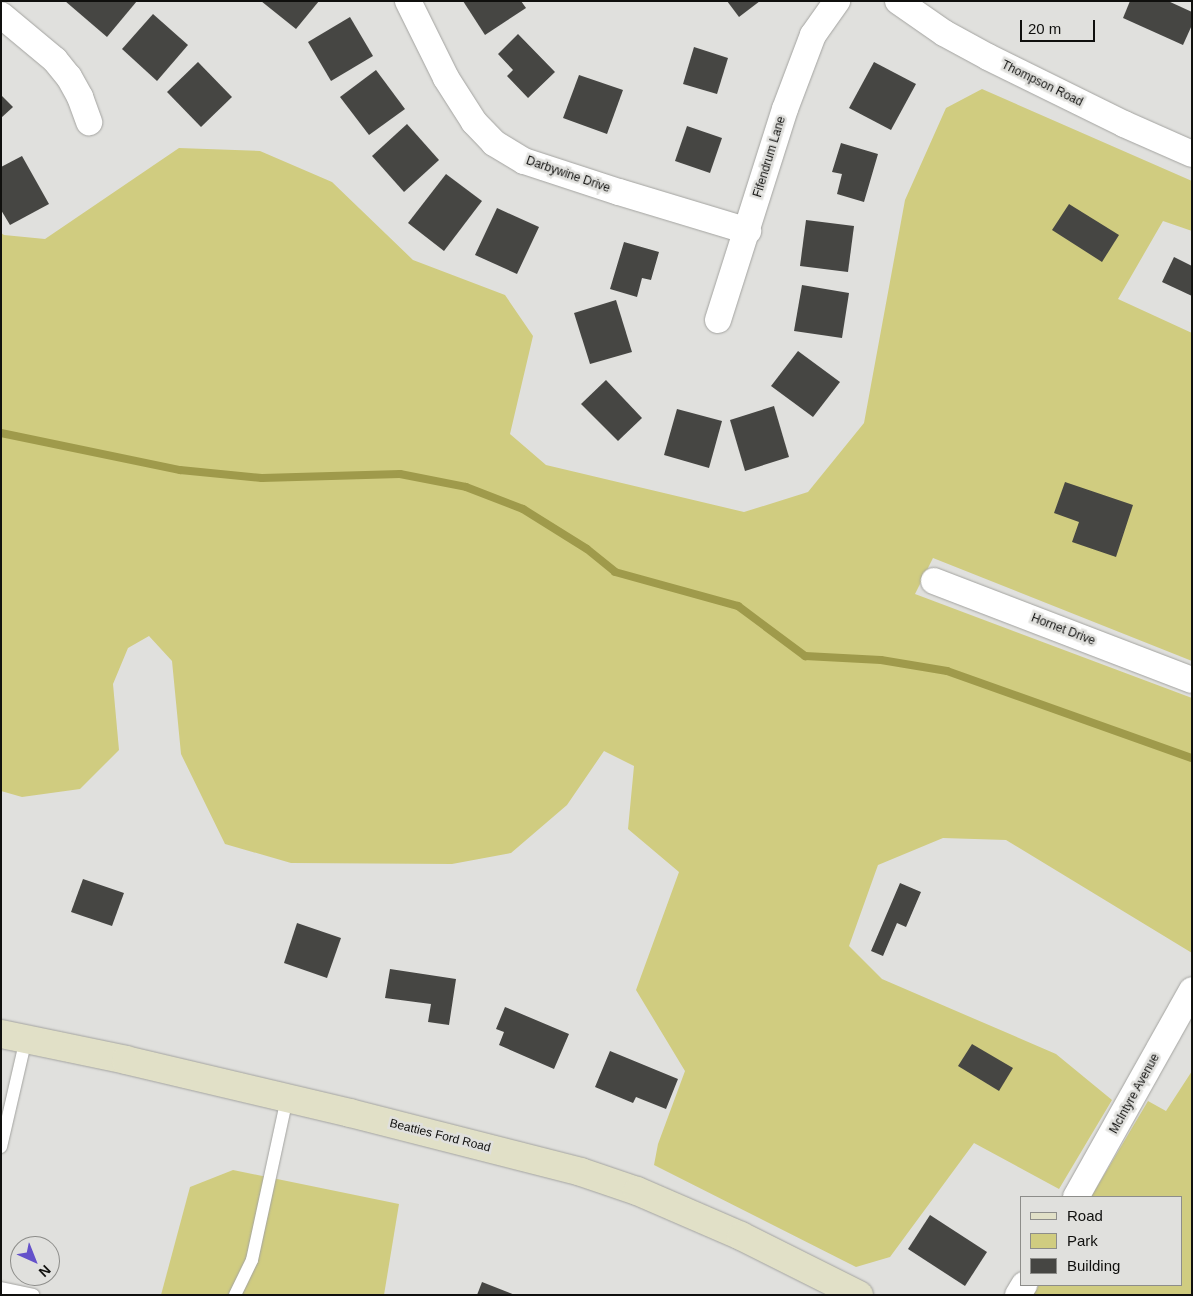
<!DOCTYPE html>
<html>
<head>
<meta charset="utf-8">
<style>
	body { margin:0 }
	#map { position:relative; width:1193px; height:1296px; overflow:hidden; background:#e0e0dd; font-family:Helvetica,sans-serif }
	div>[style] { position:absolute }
	.green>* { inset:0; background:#d0cc80 }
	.stream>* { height:8px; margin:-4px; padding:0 4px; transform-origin:4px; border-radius:4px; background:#9f9a4b }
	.building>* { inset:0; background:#464643 }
	.roads { filter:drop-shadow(0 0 1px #a3a3a0) drop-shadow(0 0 1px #a3a3a0) }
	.service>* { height:12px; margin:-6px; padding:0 6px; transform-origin:6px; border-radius:6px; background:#fff }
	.minor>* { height:26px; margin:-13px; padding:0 13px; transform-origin:13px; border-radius:13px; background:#fff }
	.secondary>* { height:28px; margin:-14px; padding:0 14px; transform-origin:14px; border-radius:14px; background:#e1e0c7 }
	span { translate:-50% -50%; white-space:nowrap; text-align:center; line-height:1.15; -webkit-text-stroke:5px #e0e0dd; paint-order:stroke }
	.street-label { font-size:12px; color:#10100e }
	.frame { position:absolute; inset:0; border:2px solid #10100e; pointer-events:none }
	.legend { position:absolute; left:1020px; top:1196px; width:162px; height:90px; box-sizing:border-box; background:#e0e0dd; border:1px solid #8d8d8a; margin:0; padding:6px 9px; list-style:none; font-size:15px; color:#10100e }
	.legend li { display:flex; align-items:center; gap:10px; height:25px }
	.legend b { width:25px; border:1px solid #8d8d8a }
	.north { position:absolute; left:10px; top:1236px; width:50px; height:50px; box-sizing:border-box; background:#e0e0dd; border:1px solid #8d8d8a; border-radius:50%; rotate:136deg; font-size:14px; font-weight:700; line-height:20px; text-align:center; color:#10100e }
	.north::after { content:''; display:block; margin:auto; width:18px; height:22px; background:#6451ca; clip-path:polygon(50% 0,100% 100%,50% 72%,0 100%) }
	.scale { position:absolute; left:1020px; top:20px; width:75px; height:22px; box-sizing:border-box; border:2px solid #10100e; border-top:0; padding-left:6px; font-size:15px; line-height:18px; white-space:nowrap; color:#10100e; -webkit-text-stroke:4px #e0e0dd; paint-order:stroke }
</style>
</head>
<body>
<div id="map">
	<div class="green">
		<div style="clip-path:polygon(982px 89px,1192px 181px,1192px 231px,1163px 221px,1118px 299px,1192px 333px,1192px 661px,933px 558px,915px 594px,1192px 698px,1192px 953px,1006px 840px,943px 838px,878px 865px,849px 946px,882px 979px,1056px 1054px,1112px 1100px,1059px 1189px,974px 1143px,890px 1257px,856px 1267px,654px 1165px,658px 1144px,685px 1071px,636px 990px,679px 872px,628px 829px,634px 766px,604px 751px,567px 805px,511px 853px,452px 864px,291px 863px,225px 844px,181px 754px,172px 661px,149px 636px,128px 648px,113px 684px,119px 750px,80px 789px,22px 797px,1px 791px,1px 233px,4px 235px,45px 239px,179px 148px,260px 151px,332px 182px,413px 260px,505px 295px,533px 336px,510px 434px,546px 465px,744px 512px,808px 492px,864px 423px,905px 200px,946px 108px)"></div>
		<div style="clip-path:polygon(1192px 1071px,1192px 1295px,1033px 1295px,1039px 1285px,1182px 1285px,1182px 1197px,1091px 1197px,1148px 1101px,1166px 1111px)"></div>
		<div style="clip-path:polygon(233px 1170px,399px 1204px,384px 1295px,161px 1295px,190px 1187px)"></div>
	</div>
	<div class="stream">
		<div style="left:1px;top:433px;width:183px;rotate:11.7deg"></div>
		<div style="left:180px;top:470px;width:82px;rotate:5.6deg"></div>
		<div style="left:262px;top:478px;width:138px;rotate:-1.7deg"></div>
		<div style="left:400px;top:474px;width:67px;rotate:11.1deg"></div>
		<div style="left:466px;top:487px;width:61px;rotate:21.1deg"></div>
		<div style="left:523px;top:509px;width:75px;rotate:32deg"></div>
		<div style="left:587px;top:549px;width:36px;rotate:39deg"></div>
		<div style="left:615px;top:572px;width:128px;rotate:15.5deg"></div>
		<div style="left:738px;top:606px;width:84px;rotate:36.7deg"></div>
		<div style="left:805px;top:656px;width:76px;rotate:3deg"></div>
		<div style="left:881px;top:660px;width:67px;rotate:9.5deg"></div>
		<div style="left:947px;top:671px;width:260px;rotate:19.6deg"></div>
	</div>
	<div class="building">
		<div style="clip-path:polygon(65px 1px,137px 1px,107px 37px)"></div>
		<div style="clip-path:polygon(261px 1px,319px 1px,296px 29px)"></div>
		<div style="clip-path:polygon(463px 1px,521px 1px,526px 8px,485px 35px)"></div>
		<div style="clip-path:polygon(727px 1px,760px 1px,739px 17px)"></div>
		<div style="clip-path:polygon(1130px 1px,1168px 1px,1192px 12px,1192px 25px,1183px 45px,1123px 18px)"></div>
		<div style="clip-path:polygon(153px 14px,188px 45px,157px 81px,122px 49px)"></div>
		<div style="clip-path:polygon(350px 17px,373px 56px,331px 81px,308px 42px)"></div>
		<div style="clip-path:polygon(518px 34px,555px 72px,528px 98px,507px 76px,513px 70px,498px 54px)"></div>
		<div style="clip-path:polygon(694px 47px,728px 58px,717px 94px,683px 84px)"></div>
		<div style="clip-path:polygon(198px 62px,232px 97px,201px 127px,167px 92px)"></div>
		<div style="clip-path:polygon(874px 62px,916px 84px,891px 130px,849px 108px)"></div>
		<div style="clip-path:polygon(376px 70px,405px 109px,369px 135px,340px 97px)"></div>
		<div style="clip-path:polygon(579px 75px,623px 90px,607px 134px,563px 118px)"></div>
		<div style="clip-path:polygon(1px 95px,13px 107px,1px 118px)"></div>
		<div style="clip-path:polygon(407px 124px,439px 160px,404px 192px,372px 156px)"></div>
		<div style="clip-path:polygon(687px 126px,722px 138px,710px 173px,675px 161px)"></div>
		<div style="clip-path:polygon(841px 143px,878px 154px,864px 202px,837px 194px,842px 174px,832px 172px)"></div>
		<div style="clip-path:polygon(22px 156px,49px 204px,10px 225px,1px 210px,1px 167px)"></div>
		<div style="clip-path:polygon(446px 174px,482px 201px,444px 251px,408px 223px)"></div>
		<div style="clip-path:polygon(1069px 204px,1119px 235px,1102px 262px,1052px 230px)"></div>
		<div style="clip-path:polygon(497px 208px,539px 227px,517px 274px,475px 255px)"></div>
		<div style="clip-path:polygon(806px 220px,854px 226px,848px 272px,800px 266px)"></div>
		<div style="clip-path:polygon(624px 242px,659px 252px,651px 280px,642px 278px,637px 297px,610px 289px)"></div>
		<div style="clip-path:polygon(1174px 257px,1192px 266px,1192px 296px,1162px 282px)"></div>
		<div style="clip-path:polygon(802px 285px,849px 293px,842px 338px,794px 331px)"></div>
		<div style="clip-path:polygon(616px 300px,632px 352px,590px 364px,574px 313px)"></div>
		<div style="clip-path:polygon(798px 351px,840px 382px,813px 417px,771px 386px)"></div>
		<div style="clip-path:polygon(606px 380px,642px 418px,618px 441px,581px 404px)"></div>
		<div style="clip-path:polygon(774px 406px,789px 457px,745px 471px,730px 420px)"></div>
		<div style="clip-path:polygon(677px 409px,722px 421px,709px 468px,664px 455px)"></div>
		<div style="clip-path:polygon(1065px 482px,1133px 505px,1116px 557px,1072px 542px,1079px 522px,1054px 513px)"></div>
		<div style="clip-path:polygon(83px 879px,124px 893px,112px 926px,71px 912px)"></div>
		<div style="clip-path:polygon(900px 883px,921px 892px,906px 927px,897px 923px,883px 956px,871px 951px)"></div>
		<div style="clip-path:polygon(297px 923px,341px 938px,327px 978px,284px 963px)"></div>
		<div style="clip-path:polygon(390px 969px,456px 979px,449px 1025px,428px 1022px,431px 1004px,385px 998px)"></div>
		<div style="clip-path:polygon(505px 1007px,569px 1034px,554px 1069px,499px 1045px,504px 1032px,496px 1029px)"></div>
		<div style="clip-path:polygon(972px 1044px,1013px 1068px,999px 1091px,958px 1066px)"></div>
		<div style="clip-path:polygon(610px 1051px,678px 1079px,666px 1109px,636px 1097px,633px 1103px,595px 1087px)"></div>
		<div style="clip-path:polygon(930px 1215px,987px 1252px,965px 1286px,908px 1249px)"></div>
		<div style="clip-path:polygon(482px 1282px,515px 1295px,477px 1295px)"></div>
	</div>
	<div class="roads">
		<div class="service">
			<div style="left:1px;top:1147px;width:111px;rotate:-77deg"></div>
			<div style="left:1px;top:1288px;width:33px;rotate:12deg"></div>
			<div style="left:235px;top:1295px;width:39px;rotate:-64deg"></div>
			<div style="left:252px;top:1260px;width:166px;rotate:-77.8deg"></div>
		</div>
		<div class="minor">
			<div style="left:408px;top:1px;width:86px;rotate:63.7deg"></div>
			<div style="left:446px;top:78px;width:52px;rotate:57.5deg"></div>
			<div style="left:474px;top:122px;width:29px;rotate:46deg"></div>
			<div style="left:494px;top:143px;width:35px;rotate:31deg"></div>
			<div style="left:524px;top:161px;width:100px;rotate:18.1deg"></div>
			<div style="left:619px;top:192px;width:135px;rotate:16.8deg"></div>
			<div style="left:898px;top:1px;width:56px;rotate:34.8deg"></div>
			<div style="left:944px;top:33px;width:50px;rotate:28.6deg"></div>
			<div style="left:988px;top:57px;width:152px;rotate:26.2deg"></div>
			<div style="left:1124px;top:124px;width:74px;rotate:23.8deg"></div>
			<div style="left:1px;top:15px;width:70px;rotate:39.8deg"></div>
			<div style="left:55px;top:60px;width:22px;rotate:51deg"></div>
			<div style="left:69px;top:77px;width:23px;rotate:61deg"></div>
			<div style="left:80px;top:97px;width:27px;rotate:70deg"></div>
			<div style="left:718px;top:320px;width:221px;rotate:-72.4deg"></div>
			<div style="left:785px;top:109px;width:79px;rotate:-69.3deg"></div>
			<div style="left:813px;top:35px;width:42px;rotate:-54.8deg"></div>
			<div style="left:934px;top:581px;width:276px;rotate:21deg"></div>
			<div style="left:1076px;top:1197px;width:237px;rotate:-60.7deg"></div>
			<div style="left:1018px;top:1295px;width:12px;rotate:-59deg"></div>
		</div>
		<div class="secondary">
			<div style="left:1px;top:1034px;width:128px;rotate:11.7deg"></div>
			<div style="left:126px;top:1060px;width:230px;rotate:13.3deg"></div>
			<div style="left:350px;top:1113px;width:238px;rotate:14.3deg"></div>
			<div style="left:581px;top:1172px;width:59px;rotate:18.7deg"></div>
			<div style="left:637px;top:1191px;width:113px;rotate:23.4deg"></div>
			<div style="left:741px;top:1236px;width:132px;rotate:26.6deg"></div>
		</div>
	</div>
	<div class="street-label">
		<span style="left:1042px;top:84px;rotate:26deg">Thompson Road</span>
		<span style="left:770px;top:157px;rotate:-73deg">Fifendrum Lane</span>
		<span style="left:568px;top:175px;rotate:19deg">Darbywine Drive</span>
		<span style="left:1063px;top:630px;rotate:21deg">Hornet Drive</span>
		<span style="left:1135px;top:1094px;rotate:-61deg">McIntyre Avenue</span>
		<span style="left:440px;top:1136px;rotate:14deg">Beatties Ford Road</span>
	</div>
	<div class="frame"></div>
	<ul class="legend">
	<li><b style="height:6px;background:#e1e0c7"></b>Road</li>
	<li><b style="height:14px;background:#d0cc80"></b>Park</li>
	<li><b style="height:14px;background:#464643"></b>Building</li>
	</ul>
	<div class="north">N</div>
	<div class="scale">20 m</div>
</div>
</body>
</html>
